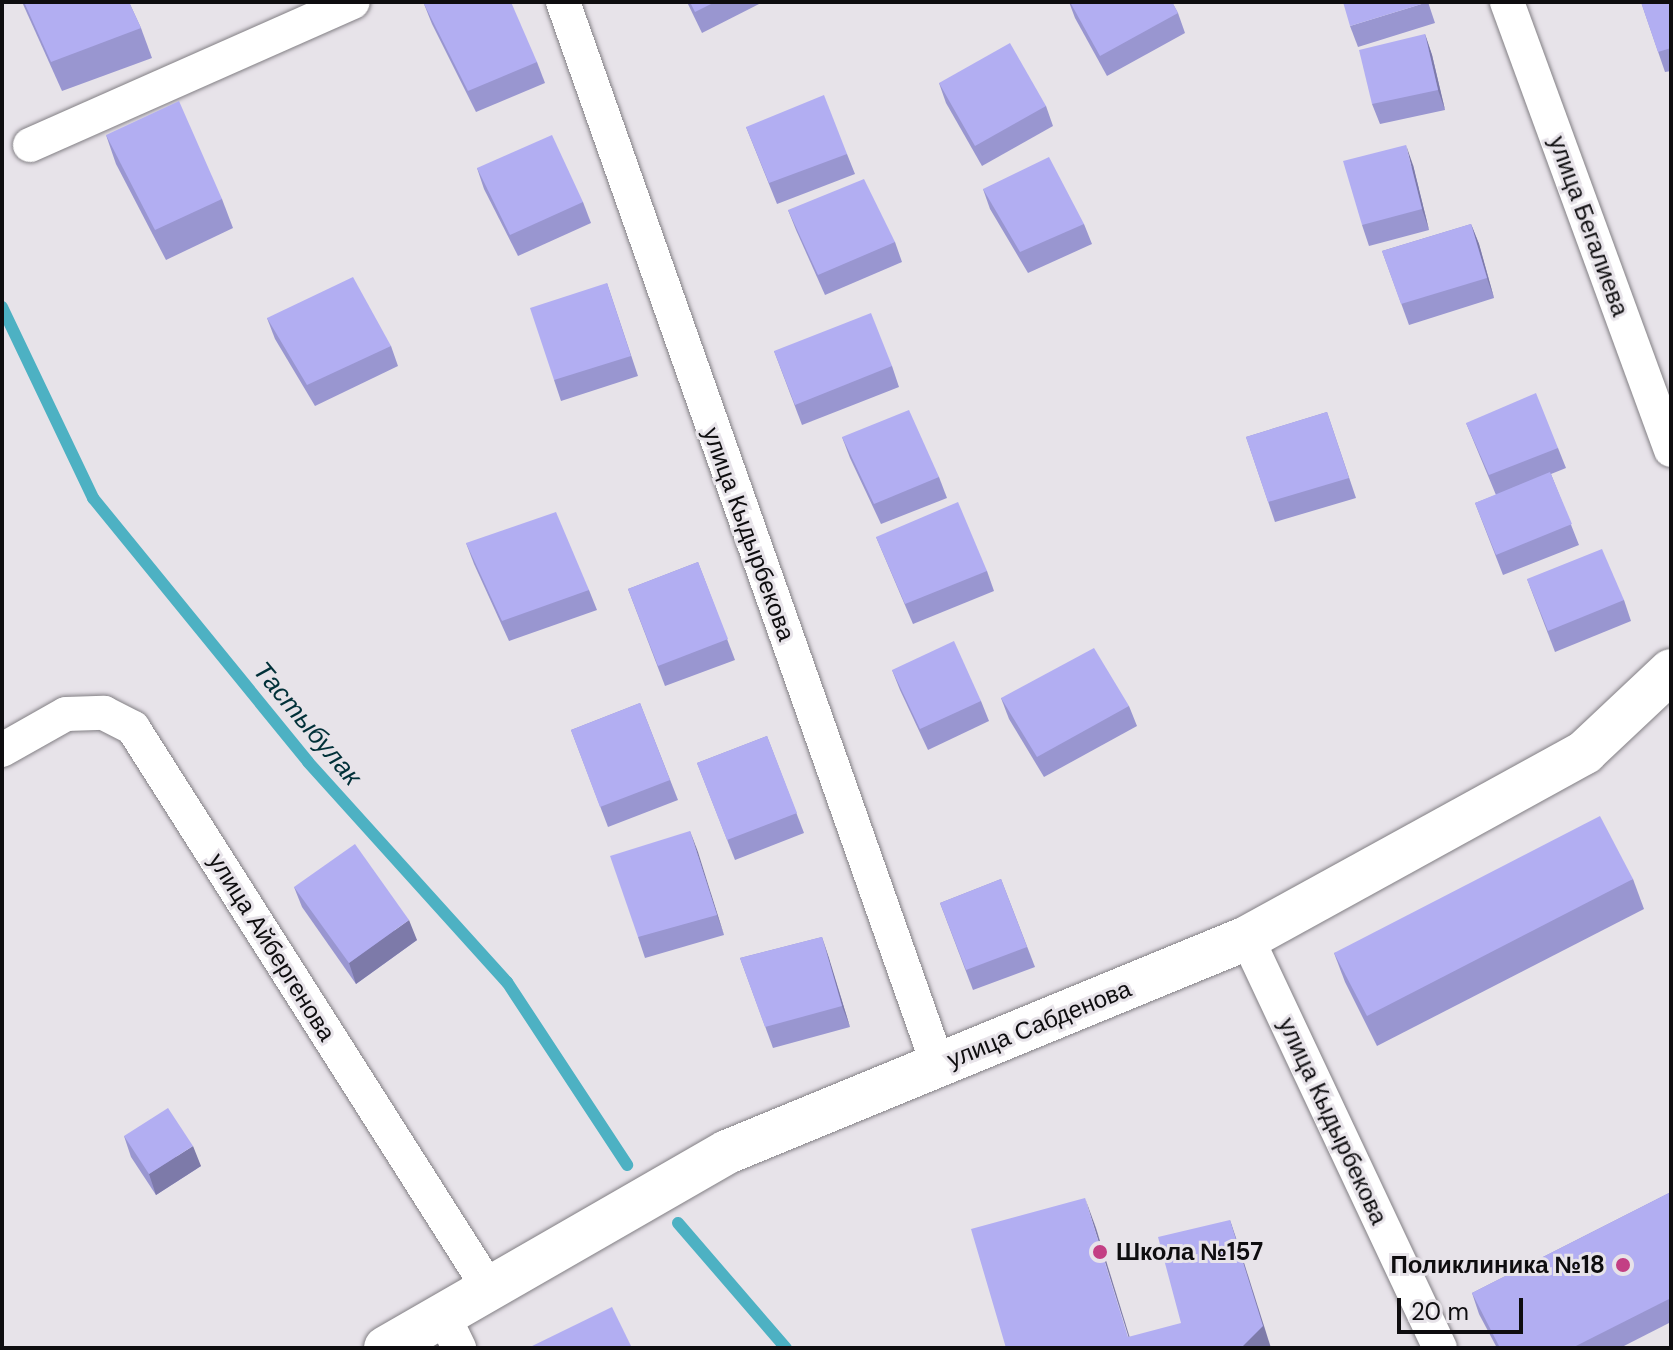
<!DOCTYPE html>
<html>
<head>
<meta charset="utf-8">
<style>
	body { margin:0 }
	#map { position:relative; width:1673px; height:1350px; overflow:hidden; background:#e7e3e9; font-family:"DM Sans",sans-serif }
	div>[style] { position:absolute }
	.stream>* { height:12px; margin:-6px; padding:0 6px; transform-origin:6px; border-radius:6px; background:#4db1c3 }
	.roads { filter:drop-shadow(0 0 2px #827f84) drop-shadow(0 0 2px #827f84) }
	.street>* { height:34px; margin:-17px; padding:0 17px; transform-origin:17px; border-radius:17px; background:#fff }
	.secondary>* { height:44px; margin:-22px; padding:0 22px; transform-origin:22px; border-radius:22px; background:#fff }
	.wall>* { inset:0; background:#9996d0 }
	.shaded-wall>* { inset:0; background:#7d7aa9 }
	.building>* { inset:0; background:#b2aef2 }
	.dots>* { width:22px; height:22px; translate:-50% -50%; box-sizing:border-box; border:4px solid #e7e3e9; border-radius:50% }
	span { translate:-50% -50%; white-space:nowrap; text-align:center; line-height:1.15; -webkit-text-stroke:6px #e7e3e9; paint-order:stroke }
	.street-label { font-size:24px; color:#0e0d0f }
	.poi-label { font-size:24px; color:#0e0d0f; font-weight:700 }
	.left { translate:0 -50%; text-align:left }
	.right { translate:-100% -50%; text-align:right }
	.water-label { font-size:26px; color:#003038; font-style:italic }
	.frame { position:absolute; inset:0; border:4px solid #0e0d0f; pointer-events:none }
	.scale { position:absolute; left:1397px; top:1298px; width:126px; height:36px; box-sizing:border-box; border:4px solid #0e0d0f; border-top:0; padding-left:10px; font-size:24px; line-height:28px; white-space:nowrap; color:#0e0d0f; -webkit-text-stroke:6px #e7e3e9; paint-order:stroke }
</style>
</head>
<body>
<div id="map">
	<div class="stream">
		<div style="left:2px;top:307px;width:212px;rotate:64.5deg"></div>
		<div style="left:93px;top:498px;width:340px;rotate:50.8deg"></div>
		<div style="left:308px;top:762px;width:297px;rotate:47.9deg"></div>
		<div style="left:507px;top:982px;width:219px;rotate:56.7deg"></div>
		<div style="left:678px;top:1223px;width:165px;rotate:49.2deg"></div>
	</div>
	<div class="roads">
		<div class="street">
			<div style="left:563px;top:2px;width:1127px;rotate:70.57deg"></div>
			<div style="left:1507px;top:2px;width:477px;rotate:69.9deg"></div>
			<div style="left:30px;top:145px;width:353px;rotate:-23.9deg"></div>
			<div style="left:2px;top:750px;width:73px;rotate:-29.4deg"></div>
			<div style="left:66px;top:714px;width:38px;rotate:-2deg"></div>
			<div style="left:104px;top:713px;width:33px;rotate:27deg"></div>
			<div style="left:133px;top:728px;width:662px;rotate:57.58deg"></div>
			<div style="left:1247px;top:938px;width:453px;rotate:64.8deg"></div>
			<div style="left:443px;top:1315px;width:37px;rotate:64deg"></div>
		</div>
		<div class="secondary">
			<div style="left:386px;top:1348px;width:393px;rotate:-29.9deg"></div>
			<div style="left:727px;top:1152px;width:562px;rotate:-22.37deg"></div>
			<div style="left:1247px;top:938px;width:386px;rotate:-28.8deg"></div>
			<div style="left:1585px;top:752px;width:118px;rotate:-43.3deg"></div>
		</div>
	</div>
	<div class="wall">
		<div style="clip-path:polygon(22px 2px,129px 2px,141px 28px,152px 58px,62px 91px)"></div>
		<div style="clip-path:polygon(687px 2px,763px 2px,702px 33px)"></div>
		<div style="clip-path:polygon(1069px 2px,1172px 2px,1178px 13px,1185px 33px,1107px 76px,1075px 18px)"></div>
		<div style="clip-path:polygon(1428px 2px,1435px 23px,1358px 47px,1350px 26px)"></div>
		<div style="clip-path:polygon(1641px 2px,1671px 2px,1671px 71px,1665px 72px)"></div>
		<div style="clip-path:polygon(424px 4px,537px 62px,545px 83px,476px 112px,432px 24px)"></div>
		<div style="clip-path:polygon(1425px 34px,1432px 55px,1445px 110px,1380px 124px,1372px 104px)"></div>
		<div style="clip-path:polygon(939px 83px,1046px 106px,1053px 126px,982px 166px,946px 103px)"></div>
		<div style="clip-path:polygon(746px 127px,847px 154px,855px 174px,777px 204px)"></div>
		<div style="clip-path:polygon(106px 135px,222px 199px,233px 228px,166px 260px,116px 164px)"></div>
		<div style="clip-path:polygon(1413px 165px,1429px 230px,1369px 246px,1362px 225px)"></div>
		<div style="clip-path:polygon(477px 168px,583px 202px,591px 223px,518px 256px,484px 189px)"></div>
		<div style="clip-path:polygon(983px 189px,1084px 224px,1092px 244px,1028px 273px,990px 209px)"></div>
		<div style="clip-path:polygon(788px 210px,895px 242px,902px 262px,825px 295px,796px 230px)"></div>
		<div style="clip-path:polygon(1471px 224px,1479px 244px,1494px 298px,1409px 325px,1382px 251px)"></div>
		<div style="clip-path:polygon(607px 283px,638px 376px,561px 401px,554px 380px)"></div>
		<div style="clip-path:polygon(267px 318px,391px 346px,398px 366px,315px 406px,275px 339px)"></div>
		<div style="clip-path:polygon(774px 351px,892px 366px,899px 387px,802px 425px)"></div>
		<div style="clip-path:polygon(1327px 412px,1356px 498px,1275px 522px,1246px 437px)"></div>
		<div style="clip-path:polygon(1466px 423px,1558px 448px,1566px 468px,1551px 474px,1579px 545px,1503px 575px,1475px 503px,1496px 495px)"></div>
		<div style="clip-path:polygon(842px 437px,939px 477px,947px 498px,881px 524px,850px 458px)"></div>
		<div style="clip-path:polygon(876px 537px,987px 571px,994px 591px,913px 624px)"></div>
		<div style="clip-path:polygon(466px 543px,589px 590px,597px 610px,509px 641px,474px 564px)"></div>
		<div style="clip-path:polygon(698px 562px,735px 660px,665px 686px,628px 589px)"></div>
		<div style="clip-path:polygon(1527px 579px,1624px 600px,1631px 621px,1555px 652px)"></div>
		<div style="clip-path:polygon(892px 670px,981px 701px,989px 721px,928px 750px,900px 690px)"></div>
		<div style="clip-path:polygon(1001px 698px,1129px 706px,1137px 726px,1044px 777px,1009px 719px)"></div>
		<div style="clip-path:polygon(640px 703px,678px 800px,608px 827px,571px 730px)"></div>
		<div style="clip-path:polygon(767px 736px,804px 833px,735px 860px,697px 763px)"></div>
		<div style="clip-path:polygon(690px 831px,724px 935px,645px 958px,638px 937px)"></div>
		<div style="clip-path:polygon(1001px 879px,1035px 967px,973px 990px,940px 903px)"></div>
		<div style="clip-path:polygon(1633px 879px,1644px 909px,1377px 1046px,1345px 982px,1334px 953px)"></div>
		<div style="clip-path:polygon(294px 887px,417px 940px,356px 984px,302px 907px)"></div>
		<div style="clip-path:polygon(822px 937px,850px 1027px,773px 1048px,740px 958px)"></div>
		<div style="clip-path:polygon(124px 1136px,201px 1166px,156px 1195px,131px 1157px)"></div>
		<div style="clip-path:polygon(1671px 1192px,1671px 1322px,1620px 1348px,1497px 1348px,1479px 1314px,1472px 1293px)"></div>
	</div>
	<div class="shaded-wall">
		<div style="clip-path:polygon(1425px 34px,1432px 55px,1445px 110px,1438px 90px)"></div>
		<div style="clip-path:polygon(1406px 145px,1413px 165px,1429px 230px,1422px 209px)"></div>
		<div style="clip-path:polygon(1471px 224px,1479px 244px,1494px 298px,1487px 278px)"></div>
		<div style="clip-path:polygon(690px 831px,698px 852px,724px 935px,717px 915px)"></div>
		<div style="clip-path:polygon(409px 920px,417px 940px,356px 984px,349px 963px)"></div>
		<div style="clip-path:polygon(822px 937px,829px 958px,850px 1027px,842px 1006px)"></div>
		<div style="clip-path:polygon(193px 1146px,201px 1166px,156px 1195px,149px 1174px)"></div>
		<div style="clip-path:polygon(1085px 1198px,1096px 1228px,1133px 1348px,1132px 1348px)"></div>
		<div style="clip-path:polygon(1230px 1220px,1240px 1250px,1271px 1348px,1241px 1348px)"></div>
	</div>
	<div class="building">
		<div style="clip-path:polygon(24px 2px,129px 2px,141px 28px,51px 62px)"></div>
		<div style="clip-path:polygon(429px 2px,511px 2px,537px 62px,468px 91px,424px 4px)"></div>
		<div style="clip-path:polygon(690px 2px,715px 2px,695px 12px)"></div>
		<div style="clip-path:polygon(1070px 2px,1172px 2px,1178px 13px,1100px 56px)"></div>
		<div style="clip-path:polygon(1343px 2px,1428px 2px,1350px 26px)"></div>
		<div style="clip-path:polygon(1641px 2px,1671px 2px,1671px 48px,1658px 52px)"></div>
		<div style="clip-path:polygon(1425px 34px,1438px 90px,1372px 104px,1359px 50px)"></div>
		<div style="clip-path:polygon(1010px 43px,1046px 106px,975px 146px,939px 83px)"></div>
		<div style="clip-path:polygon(824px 95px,847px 154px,769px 183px,746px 127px)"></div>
		<div style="clip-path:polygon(179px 101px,222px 199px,155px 230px,106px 135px)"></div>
		<div style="clip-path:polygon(552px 135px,583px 202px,510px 235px,477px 168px)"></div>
		<div style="clip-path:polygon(1406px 145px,1422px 209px,1362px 225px,1343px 161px)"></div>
		<div style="clip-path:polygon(1049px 157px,1084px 224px,1020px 252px,983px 189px)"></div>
		<div style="clip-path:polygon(864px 179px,895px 242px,818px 275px,788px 210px)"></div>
		<div style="clip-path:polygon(1471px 224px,1487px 278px,1401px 304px,1382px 251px)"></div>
		<div style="clip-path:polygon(353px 277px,391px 346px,307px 385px,267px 318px)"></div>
		<div style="clip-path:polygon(607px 283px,631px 356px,554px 380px,530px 308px)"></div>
		<div style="clip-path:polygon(871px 313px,892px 366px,795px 405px,774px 351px)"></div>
		<div style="clip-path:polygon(1536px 393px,1558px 448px,1489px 475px,1466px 423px)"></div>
		<div style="clip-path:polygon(909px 410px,939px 477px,874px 504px,842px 437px)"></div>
		<div style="clip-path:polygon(1327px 412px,1349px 478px,1268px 502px,1246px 437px)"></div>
		<div style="clip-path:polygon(1550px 472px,1572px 524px,1496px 555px,1475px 503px)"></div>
		<div style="clip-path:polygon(958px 502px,987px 571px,905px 604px,876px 537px)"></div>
		<div style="clip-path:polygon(556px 512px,589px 590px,502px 621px,466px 543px)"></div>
		<div style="clip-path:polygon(1602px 549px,1624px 600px,1548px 631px,1527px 579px)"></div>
		<div style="clip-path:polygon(698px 562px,728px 639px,658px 666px,628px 589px)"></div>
		<div style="clip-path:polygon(954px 641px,981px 701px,920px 729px,892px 670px)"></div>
		<div style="clip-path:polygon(1094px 648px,1129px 706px,1037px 757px,1001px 698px)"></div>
		<div style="clip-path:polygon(640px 703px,670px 780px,600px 807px,571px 730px)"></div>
		<div style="clip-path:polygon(767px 736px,797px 813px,727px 840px,697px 763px)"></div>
		<div style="clip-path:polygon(1600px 816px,1633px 879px,1367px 1016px,1334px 953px)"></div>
		<div style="clip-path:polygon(690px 831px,717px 915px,638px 937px,610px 856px)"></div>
		<div style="clip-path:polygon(355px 844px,409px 920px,349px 963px,294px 887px)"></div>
		<div style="clip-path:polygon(1001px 879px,1027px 947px,966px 970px,940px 903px)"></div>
		<div style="clip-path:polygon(822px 937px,842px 1006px,765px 1027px,740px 958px)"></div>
		<div style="clip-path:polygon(168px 1108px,193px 1146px,149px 1174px,124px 1136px)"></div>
		<div style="clip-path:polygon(1671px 1192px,1671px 1298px,1572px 1348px,1500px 1348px,1472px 1293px)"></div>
		<div style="clip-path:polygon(1085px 1198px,1128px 1337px,1181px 1323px,1158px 1237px,1230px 1220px,1263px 1326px,1241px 1348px,1006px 1348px,971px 1229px)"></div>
		<div style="clip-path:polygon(612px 1307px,632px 1348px,528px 1348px)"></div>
	</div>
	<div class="dots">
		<div style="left:1100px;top:1252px;background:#c33f84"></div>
		<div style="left:1623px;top:1265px;background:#c33f84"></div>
	</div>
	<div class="street-label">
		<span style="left:1589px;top:226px;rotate:70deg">улица Бегалиева</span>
		<span style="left:749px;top:534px;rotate:70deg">улица Кыдырбекова</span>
		<span style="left:272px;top:947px;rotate:58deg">улица Айбергенова</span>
		<span style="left:1039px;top:1024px;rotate:-22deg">улица Сабденова</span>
		<span style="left:1333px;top:1121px;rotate:65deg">улица Кыдырбекова</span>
	</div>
	<div class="poi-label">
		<span class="left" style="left:1116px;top:1252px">Школа №157</span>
		<span class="right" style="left:1605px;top:1265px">Поликлиника №18</span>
	</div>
	<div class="water-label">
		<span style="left:307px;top:724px;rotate:50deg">Тастыбулак</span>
	</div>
	<div class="frame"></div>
	<div class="scale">20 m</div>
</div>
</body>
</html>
